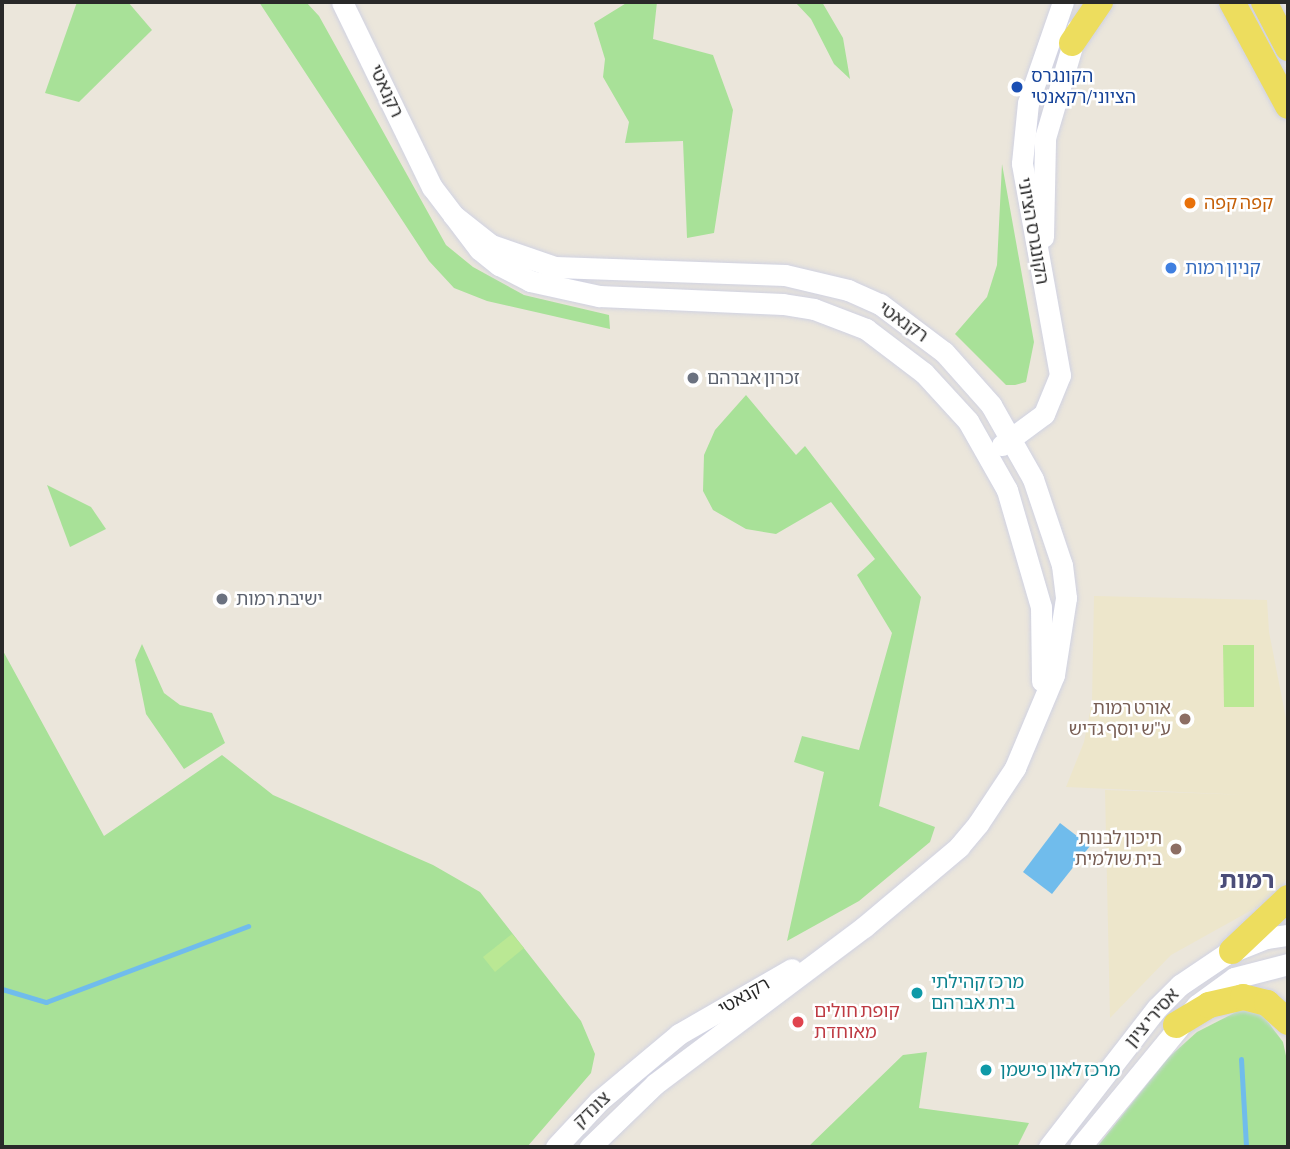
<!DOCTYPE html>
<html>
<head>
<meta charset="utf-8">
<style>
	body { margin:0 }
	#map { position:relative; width:1290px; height:1149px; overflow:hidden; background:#ebe6db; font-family:"Asap Condensed","Noto Sans Hebrew",sans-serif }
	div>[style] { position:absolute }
	.education>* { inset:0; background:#ede6cb }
	.green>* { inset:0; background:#a8e198 }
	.pitch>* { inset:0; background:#bae894 }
	.water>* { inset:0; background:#70bcec }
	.stream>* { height:5px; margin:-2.5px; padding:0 2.5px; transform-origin:2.5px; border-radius:2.5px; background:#70bcec }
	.roads { filter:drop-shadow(0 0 2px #d0d2e2) drop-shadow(0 0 2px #d0d2e2) }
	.minor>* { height:21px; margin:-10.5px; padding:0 10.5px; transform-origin:10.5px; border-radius:10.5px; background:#fff }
	.major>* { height:26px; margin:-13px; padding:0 13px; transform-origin:13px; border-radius:13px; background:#eddd5e }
	.dots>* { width:19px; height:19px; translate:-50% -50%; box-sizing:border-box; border:4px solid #fff; border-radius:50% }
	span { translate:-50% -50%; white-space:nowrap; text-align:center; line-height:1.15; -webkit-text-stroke:5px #fff; paint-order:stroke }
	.transit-label { font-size:18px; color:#164399 }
	.left { translate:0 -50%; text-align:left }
	.street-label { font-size:18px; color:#292929 }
	.food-label { font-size:18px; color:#c56008 }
	.shop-label { font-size:18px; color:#366cbe }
	.worship-label { font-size:18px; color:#5b616d }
	.education-label { font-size:18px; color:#785e54 }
	.right { translate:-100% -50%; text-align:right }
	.culture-label { font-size:18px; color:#0d838f }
	.health-label { font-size:18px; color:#be3a42 }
	.district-label { font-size:24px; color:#4b4d79; font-weight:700 }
	.frame { position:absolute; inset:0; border:4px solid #292929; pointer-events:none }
</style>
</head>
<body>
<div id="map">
	<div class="education">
		<div style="clip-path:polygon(1094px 596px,1267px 600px,1269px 632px,1288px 729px,1288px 876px,1275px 897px,1171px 955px,1110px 1018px,1105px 790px,1248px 795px,1066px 787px,1084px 742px,1092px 702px)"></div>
	</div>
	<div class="green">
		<div style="clip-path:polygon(77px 2px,128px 2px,152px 30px,79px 102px,45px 93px)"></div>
		<div style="clip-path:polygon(259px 2px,306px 2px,319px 16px,446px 245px,473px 267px,524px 295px,609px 315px,610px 329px,487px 301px,454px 288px,429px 261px)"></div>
		<div style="clip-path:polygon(628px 2px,657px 2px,653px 39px,713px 55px,733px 110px,714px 233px,687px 238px,683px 141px,625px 143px,629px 122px,603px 77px,605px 59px,594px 23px)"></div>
		<div style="clip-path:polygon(795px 2px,822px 2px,843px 38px,850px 79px,834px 64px,811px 19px)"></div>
		<div style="clip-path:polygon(1002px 164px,1034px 342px,1026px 382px,1015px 385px,1006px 385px,955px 334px,987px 297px,997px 265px)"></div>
		<div style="clip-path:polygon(746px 395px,796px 455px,805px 446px,921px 597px,879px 806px,935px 827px,930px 842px,859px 901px,787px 941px,824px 772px,794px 762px,802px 736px,859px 750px,892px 633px,857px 575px,875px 559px,831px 502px,776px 534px,746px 529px,713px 510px,703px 491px,704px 455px,715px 430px)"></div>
		<div style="clip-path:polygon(47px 485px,91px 507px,106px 529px,70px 547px)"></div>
		<div style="clip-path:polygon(142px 644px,164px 693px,180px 705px,212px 713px,225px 743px,184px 769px,146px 714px,135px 660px)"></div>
		<div style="clip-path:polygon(2px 649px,104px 836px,222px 755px,273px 795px,433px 865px,480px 892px,581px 1021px,595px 1054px,591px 1073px,527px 1147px,2px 1147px)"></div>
		<div style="clip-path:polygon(1240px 1010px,1262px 1014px,1283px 1042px,1288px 1065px,1288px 1147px,1097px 1147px,1168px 1058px,1197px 1032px)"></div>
		<div style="clip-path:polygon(927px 1052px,919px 1108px,1029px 1123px,1017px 1147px,808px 1147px,903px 1055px)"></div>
	</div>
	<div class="pitch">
		<div style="clip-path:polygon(1223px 645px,1254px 645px,1254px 707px,1224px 707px)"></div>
		<div style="clip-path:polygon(512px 934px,524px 948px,495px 972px,483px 957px)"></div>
	</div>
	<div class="water">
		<div style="clip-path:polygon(1060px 823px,1090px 846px,1052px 894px,1023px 872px)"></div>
	</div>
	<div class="stream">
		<div style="left:2px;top:989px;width:46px;rotate:16.5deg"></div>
		<div style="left:46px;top:1002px;width:216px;rotate:-20.6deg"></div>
		<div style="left:1241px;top:1059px;width:88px;rotate:86.7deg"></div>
	</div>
	<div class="roads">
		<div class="minor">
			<div style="left:342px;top:2px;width:206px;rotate:64.1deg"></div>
			<div style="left:432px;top:187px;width:78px;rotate:52.8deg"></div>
			<div style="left:479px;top:249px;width:26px;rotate:39deg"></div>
			<div style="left:499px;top:265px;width:35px;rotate:27deg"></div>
			<div style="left:530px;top:281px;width:71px;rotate:12.3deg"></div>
			<div style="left:599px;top:296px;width:184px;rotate:2.5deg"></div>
			<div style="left:783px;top:304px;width:31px;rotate:9deg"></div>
			<div style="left:814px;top:309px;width:56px;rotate:21deg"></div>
			<div style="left:866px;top:329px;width:73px;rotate:37.2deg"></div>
			<div style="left:924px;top:373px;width:65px;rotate:47.5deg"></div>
			<div style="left:968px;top:421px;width:79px;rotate:60.5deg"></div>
			<div style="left:1007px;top:490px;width:122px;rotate:73.8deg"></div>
			<div style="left:1041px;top:607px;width:74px;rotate:89.2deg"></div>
			<div style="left:453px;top:215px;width:48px;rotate:38.3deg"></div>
			<div style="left:491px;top:245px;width:68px;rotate:19deg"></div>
			<div style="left:555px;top:267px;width:230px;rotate:2deg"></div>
			<div style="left:785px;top:275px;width:65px;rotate:13.4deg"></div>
			<div style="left:848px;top:290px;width:35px;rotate:24deg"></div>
			<div style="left:880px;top:304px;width:80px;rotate:36.9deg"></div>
			<div style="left:944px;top:352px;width:71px;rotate:48.4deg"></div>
			<div style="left:991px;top:405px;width:85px;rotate:60.4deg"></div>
			<div style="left:1033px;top:479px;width:91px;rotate:71.4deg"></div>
			<div style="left:1062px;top:565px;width:33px;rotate:83deg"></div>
			<div style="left:1066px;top:598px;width:78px;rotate:98.9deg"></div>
			<div style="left:1054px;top:675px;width:101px;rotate:112.8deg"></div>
			<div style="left:1015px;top:768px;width:67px;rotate:123.5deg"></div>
			<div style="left:978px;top:824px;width:30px;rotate:130deg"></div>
			<div style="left:959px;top:847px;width:124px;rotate:139.9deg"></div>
			<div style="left:864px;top:927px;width:261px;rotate:143.1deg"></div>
			<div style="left:655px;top:1084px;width:91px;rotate:135.9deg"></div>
			<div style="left:1043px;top:237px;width:99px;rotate:-88.8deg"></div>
			<div style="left:1045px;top:138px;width:114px;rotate:-73.6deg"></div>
			<div style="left:1002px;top:445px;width:52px;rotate:-36.4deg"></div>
			<div style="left:1044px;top:414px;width:42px;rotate:-67.7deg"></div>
			<div style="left:1060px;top:375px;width:215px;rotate:-100.2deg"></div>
			<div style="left:1022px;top:163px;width:60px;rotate:-84.3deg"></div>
			<div style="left:1028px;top:103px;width:107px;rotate:-70.9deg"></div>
			<div style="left:556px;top:1147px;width:63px;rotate:-46.9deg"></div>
			<div style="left:599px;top:1101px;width:104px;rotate:-39.9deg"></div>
			<div style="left:679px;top:1034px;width:130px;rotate:-29.9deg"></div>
			<div style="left:1049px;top:1147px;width:176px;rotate:-52.2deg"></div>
			<div style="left:1157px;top:1008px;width:33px;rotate:-45deg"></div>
			<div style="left:1180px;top:985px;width:55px;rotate:-34deg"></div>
			<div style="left:1226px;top:954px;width:43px;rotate:-21.8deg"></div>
			<div style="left:1266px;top:938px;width:22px;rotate:-8deg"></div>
			<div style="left:1080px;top:1147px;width:184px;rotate:-50.5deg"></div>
			<div style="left:1197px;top:1005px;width:46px;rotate:-36.1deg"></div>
			<div style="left:1234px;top:978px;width:56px;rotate:-14.5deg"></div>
		</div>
		<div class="major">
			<div style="left:1232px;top:2px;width:118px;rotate:61.7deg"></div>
			<div style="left:1264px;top:2px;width:52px;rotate:62.4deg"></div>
			<div style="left:1072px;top:43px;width:50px;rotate:-55.7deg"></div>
			<div style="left:1232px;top:951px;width:77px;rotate:-43.4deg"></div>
			<div style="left:1176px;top:1025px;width:39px;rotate:-31deg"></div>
			<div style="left:1209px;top:1005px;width:35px;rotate:-13deg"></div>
			<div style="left:1243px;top:997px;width:25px;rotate:14deg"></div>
			<div style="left:1267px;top:1003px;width:28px;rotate:42deg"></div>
		</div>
	</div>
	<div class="dots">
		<div style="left:1017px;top:87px;background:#1a4fb4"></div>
		<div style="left:1190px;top:203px;background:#e8710a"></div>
		<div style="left:1171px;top:268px;background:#3f7fe0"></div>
		<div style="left:693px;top:378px;background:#6b7280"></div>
		<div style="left:222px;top:599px;background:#6b7280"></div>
		<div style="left:1185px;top:719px;background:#8d6e63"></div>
		<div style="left:1176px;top:849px;background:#8d6e63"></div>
		<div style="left:917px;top:993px;background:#0f9aa8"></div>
		<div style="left:798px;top:1022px;background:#e0444e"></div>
		<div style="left:986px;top:1070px;background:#0f9aa8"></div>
	</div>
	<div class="transit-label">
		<span class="left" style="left:1031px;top:87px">הקונגרס<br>הציוני/רקאנטי</span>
	</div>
	<div class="street-label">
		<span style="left:386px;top:91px;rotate:65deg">רקנאטי</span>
		<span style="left:1033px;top:231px;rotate:80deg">הקונגרס הציוני</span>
		<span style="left:903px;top:322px;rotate:35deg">רקנאטי</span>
		<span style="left:744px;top:996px;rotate:-30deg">רקנאטי</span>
		<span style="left:1152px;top:1018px;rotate:-49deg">אסירי ציון</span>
		<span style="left:592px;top:1110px;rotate:-44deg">צונדק</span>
	</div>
	<div class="food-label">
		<span class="left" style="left:1204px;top:203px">קפה קפה</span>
	</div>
	<div class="shop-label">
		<span class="left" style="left:1185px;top:268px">קניון רמות</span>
	</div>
	<div class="worship-label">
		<span class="left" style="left:707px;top:378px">זכרון אברהם</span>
		<span class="left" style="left:236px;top:599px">ישיבת רמות</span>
	</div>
	<div class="education-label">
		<span class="right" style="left:1171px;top:719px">אורט רמות<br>ע"ש יוסף גדיש</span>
		<span class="right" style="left:1162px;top:849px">תיכון לבנות<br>בית שולמית</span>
	</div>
	<div class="culture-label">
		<span class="left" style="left:931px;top:993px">מרכז קהילתי<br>בית אברהם</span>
		<span class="left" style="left:1000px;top:1070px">מרכז לאון פישמן</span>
	</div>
	<div class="health-label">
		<span class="left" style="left:814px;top:1022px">קופת חולים<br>מאוחדת</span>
	</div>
	<div class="district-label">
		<span style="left:1247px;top:880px">רמות</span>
	</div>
	<div class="frame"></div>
</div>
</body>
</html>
